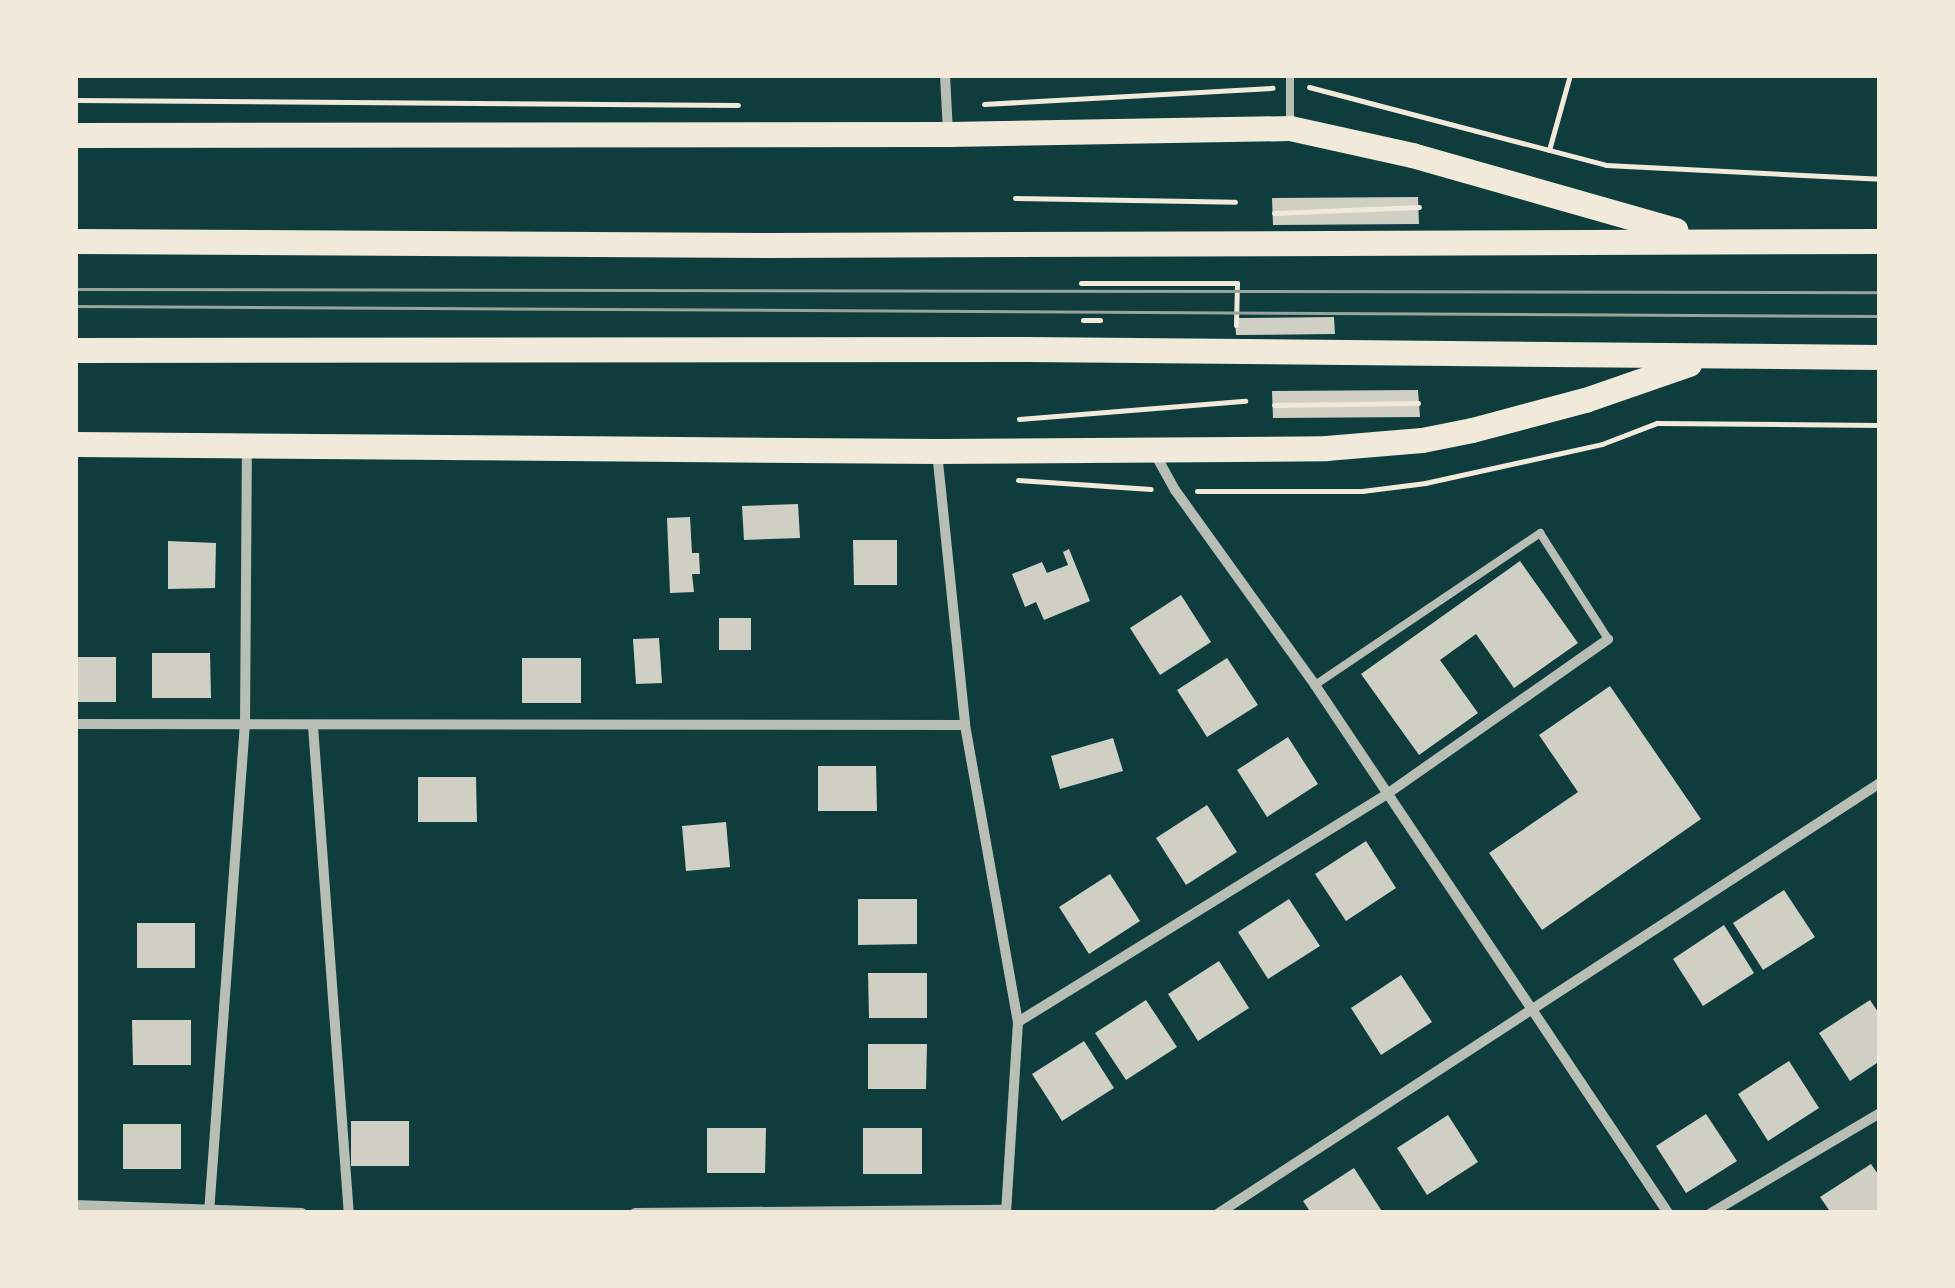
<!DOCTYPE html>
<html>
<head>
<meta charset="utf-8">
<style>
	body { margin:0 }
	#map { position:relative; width:1955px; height:1288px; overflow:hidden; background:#0f3d3e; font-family:Commissioner,sans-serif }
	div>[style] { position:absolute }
	.building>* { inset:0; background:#cfcfc3 }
	.path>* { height:5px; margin:-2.5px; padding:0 2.5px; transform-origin:2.5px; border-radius:2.5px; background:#f1e9da }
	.service>* { height:8px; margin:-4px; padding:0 4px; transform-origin:4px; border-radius:4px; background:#b8beb3 }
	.minor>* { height:10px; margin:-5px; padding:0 5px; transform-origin:5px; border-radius:5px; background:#b8beb3 }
	.primary>* { height:25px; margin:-12.5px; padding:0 12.5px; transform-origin:12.5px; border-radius:12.5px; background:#f1e9da }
	.tram>* { height:2.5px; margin:-1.25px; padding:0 1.25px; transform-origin:1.25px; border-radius:1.25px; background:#97a49c }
	span { translate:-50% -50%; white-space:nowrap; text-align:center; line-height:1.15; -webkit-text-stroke:9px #f1e9da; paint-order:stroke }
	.frame { position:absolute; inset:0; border:78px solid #f1e9da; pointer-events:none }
</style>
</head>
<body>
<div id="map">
	<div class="building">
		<div style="clip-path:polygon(1418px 197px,1419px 224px,1273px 225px,1272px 198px)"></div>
		<div style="clip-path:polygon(1334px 317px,1335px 334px,1236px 335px,1235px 318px)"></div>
		<div style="clip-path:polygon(1418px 390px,1420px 417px,1273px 418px,1272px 391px)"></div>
		<div style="clip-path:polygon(798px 504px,800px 538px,744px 540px,742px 506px)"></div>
		<div style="clip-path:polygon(690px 517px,692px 553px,699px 553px,700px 574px,692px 574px,694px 592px,670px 593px,667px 518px)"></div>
		<div style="clip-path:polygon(853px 540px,897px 540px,897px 585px,854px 585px)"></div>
		<div style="clip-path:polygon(168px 541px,216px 543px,215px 588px,168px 589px)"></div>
		<div style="clip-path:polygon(1069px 549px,1090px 601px,1044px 620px,1036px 602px,1025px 607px,1012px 574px,1042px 562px,1047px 573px,1068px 565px,1063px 552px)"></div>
		<div style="clip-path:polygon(1520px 561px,1578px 643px,1514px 688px,1476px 634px,1440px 660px,1478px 713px,1419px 755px,1361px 674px)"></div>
		<div style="clip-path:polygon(1181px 595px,1211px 642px,1160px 675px,1130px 628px)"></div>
		<div style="clip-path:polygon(719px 618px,751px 618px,751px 650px,719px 650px)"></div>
		<div style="clip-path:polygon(659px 638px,662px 683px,636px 684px,633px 639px)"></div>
		<div style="clip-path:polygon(152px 653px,210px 653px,211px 698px,152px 698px)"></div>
		<div style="clip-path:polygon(75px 657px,116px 657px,116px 702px,75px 702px)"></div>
		<div style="clip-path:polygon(522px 658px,581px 658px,581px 703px,522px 703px)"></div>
		<div style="clip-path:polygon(1227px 658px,1258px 705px,1207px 737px,1177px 690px)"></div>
		<div style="clip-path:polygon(1610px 686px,1701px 819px,1542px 930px,1489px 853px,1578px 792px,1539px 735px)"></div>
		<div style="clip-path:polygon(1288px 737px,1318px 784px,1267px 817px,1237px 770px)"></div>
		<div style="clip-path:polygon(1113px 738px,1123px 771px,1060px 789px,1051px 756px)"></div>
		<div style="clip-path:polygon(818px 766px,876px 766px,877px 811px,818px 811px)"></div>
		<div style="clip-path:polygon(418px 777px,476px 777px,477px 822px,418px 822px)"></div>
		<div style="clip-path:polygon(1207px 805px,1237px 852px,1186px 885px,1156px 838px)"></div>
		<div style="clip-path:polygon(726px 822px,730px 867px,686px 871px,682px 826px)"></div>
		<div style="clip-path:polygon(1366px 841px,1396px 888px,1346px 921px,1315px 874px)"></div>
		<div style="clip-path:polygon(1110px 874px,1140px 921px,1089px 954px,1059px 907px)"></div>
		<div style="clip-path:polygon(1784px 890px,1815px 937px,1763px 970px,1733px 923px)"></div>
		<div style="clip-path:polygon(858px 899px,917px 899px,917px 944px,858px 945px)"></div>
		<div style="clip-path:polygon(1289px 899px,1320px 946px,1268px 979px,1238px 932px)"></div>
		<div style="clip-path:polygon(137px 923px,195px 923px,195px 968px,137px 968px)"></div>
		<div style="clip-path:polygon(1724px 925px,1754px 973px,1703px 1006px,1673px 959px)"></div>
		<div style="clip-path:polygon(1219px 961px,1249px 1008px,1198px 1041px,1168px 994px)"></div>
		<div style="clip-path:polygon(868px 973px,927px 973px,927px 1018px,869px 1018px)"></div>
		<div style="clip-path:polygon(1401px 975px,1432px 1022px,1381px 1055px,1351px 1008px)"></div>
		<div style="clip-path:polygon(1146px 1000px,1177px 1047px,1126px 1080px,1095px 1033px)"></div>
		<div style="clip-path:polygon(1870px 1000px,1880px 1015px,1880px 1061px,1850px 1081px,1819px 1033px)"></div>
		<div style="clip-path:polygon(132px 1020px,191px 1020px,191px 1065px,133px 1065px)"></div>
		<div style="clip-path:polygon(1084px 1041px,1114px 1088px,1062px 1121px,1032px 1074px)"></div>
		<div style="clip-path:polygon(868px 1044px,927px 1044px,926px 1089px,868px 1089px)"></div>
		<div style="clip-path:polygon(1789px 1061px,1819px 1108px,1768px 1141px,1738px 1094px)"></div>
		<div style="clip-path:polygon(1706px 1114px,1737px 1161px,1686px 1193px,1656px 1146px)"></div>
		<div style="clip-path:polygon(1448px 1115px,1478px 1162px,1427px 1195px,1397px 1148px)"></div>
		<div style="clip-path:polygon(351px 1121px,409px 1121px,409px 1166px,351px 1166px)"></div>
		<div style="clip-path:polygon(123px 1124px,181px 1124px,181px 1169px,123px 1169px)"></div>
		<div style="clip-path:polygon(707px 1128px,766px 1128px,765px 1173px,707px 1173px)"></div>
		<div style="clip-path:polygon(863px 1128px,922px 1128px,922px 1174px,863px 1174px)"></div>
		<div style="clip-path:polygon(1871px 1164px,1880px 1177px,1880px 1213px,1831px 1213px,1820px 1197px)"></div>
		<div style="clip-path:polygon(1354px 1168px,1383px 1213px,1311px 1213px,1303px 1201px)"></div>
	</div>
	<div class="path">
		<div style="left:1309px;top:87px;width:307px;rotate:14.7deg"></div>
		<div style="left:1606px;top:165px;width:274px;rotate:2.9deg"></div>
		<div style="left:75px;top:100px;width:663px;rotate:0.43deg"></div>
		<div style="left:984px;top:104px;width:289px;rotate:-3.2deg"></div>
		<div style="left:1549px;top:150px;width:78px;rotate:-74.4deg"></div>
		<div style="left:1015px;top:198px;width:220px;rotate:1deg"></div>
		<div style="left:1274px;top:213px;width:145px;rotate:-2.4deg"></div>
		<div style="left:1081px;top:283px;width:156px"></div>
		<div style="left:1237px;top:283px;width:42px;rotate:91.4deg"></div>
		<div style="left:1083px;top:320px;width:17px"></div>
		<div style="left:1274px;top:405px;width:144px;rotate:-0.8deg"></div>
		<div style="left:1019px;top:419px;width:227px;rotate:-4.6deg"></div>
		<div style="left:1018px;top:480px;width:133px;rotate:3.9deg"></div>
		<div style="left:1197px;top:491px;width:165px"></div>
		<div style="left:1362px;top:491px;width:64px;rotate:-7.2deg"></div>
		<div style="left:1425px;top:483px;width:181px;rotate:-12.4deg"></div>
		<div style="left:1602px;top:444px;width:59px;rotate:-20.9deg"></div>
		<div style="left:1657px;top:423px;width:223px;rotate:0.5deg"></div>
	</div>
	<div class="service">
		<div style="left:1290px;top:125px;width:50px;rotate:-90deg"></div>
		<div style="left:1315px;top:685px;width:272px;rotate:-34deg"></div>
		<div style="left:1540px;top:533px;width:126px;rotate:57.3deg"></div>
	</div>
	<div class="minor">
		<div style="left:945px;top:75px;width:58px;rotate:87deg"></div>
		<div style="left:937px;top:452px;width:274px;rotate:84.1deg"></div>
		<div style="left:965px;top:725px;width:302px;rotate:79.9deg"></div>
		<div style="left:1018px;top:1022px;width:191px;rotate:93.6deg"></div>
		<div style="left:1154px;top:452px;width:43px;rotate:61.1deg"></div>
		<div style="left:1175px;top:490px;width:240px;rotate:54.3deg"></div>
		<div style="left:1315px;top:685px;width:635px;rotate:56.23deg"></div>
		<div style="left:75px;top:724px;width:890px;rotate:0.06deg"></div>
		<div style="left:313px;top:726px;width:488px;rotate:85.8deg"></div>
		<div style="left:1018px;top:1022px;width:434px;rotate:-31.7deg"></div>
		<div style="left:1387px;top:794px;width:270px;rotate:-35deg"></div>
		<div style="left:75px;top:1205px;width:227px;rotate:2deg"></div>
		<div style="left:209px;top:1213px;width:490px;rotate:-85.8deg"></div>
		<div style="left:245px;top:724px;width:278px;rotate:-89.6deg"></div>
		<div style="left:635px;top:1213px;width:370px;rotate:-0.5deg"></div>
		<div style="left:1219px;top:1213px;width:789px;rotate:-33.05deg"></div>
		<div style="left:1711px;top:1213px;width:196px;rotate:-30.6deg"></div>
	</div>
	<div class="primary">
		<div style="left:75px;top:135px;width:873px;rotate:-0.07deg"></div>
		<div style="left:948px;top:134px;width:342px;rotate:-1deg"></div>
		<div style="left:1290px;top:128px;width:125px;rotate:12.5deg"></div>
		<div style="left:1412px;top:155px;width:274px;rotate:15.9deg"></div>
		<div style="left:75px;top:241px;width:693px;rotate:0.33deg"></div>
		<div style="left:768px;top:245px;width:1112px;rotate:-0.21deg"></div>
		<div style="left:75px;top:350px;width:952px;rotate:-0.06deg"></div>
		<div style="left:1027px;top:349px;width:853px;rotate:0.54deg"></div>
		<div style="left:75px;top:444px;width:862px;rotate:0.47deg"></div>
		<div style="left:937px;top:451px;width:389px;rotate:-0.4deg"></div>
		<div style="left:1326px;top:448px;width:96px;rotate:-4.8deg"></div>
		<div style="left:1422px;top:440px;width:51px;rotate:-11.3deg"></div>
		<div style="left:1472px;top:430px;width:117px;rotate:-14.9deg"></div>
		<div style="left:1585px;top:400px;width:110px;rotate:-19.1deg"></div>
	</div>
	<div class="tram">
		<div style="left:75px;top:289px;width:1805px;rotate:0.1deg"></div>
		<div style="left:75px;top:306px;width:1805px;rotate:0.32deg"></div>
	</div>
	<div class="frame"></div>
</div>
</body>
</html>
